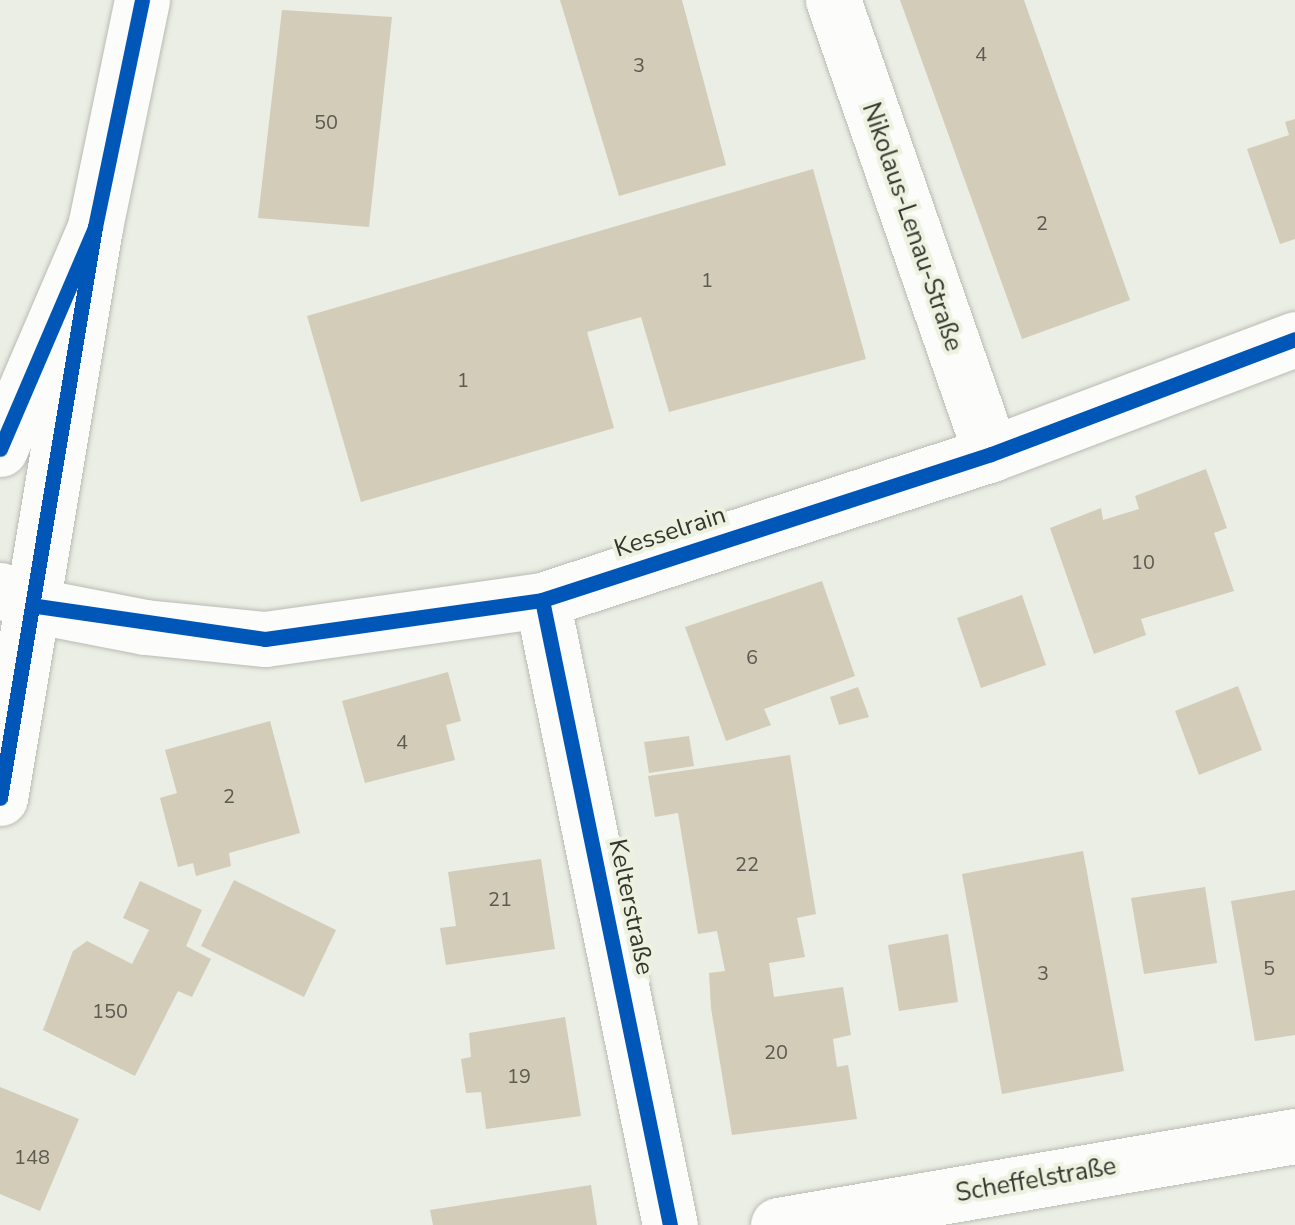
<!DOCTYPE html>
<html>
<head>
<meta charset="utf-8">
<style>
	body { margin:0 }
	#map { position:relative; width:1295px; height:1225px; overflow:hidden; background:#ebeee4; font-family:"Nunito Sans",sans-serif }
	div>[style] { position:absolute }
	.building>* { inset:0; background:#d2ccb9 }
	.roads { filter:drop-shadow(0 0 2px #b9bbb4) drop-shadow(0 0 2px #b9bbb4) }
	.minor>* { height:55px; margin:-27.5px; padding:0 27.5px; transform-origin:27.5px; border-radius:27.5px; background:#fcfcfb }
	.tertiary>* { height:55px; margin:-27.5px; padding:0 27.5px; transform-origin:27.5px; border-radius:27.5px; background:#fcfcfb }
	.cycleway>* { height:15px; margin:-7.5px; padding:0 7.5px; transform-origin:7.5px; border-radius:7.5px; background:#0057b8 }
	span { translate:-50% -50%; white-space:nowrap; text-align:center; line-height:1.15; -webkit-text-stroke:8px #edf2e0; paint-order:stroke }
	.number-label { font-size:20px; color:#5c5b51 }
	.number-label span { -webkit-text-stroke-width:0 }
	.street-label { font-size:25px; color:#34352e }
</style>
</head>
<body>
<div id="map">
	<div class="building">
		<div style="clip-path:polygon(560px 0,682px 0,726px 165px,619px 196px)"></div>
		<div style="clip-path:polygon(900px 0,1024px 0,1130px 300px,1022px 339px)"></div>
		<div style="clip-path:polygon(282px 10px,392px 17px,369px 227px,258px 218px)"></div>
		<div style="clip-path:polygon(1295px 119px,1295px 239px,1280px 244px,1247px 149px,1289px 135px,1285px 122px)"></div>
		<div style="clip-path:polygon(813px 169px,866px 359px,669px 412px,641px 317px,587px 332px,614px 428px,361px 502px,307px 316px)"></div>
		<div style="clip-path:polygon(1206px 469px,1227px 528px,1214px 533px,1234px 591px,1141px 619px,1146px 635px,1094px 654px,1050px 528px,1101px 508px,1103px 520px,1139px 509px,1135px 496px)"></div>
		<div style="clip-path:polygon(822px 581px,855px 676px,764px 709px,771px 725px,726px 741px,685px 627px)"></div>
		<div style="clip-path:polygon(1022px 595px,1046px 665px,981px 688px,957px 618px)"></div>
		<div style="clip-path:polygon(448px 672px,461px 721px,446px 725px,455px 760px,365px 783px,342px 701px)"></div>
		<div style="clip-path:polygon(1238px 686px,1262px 750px,1199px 775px,1175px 711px)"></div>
		<div style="clip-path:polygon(858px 687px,869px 717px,839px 725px,830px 697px)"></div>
		<div style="clip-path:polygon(270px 721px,300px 833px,229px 853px,231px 866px,196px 876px,193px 863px,178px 867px,160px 798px,177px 793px,165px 750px)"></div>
		<div style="clip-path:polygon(689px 736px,694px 766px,649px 773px,644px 742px)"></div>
		<div style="clip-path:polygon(790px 755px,816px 914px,797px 918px,805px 957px,769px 963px,774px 997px,843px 987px,851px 1035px,833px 1039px,837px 1067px,848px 1065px,857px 1119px,732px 1135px,711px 1008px,709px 973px,725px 971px,717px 931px,698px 934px,678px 813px,655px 817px,648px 776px)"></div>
		<div style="clip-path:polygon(1083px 851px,1124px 1071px,1002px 1094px,962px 874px)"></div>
		<div style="clip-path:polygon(541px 859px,555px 949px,446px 965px,440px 928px,456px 926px,448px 872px)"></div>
		<div style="clip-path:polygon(234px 880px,336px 930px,304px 997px,201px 946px)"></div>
		<div style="clip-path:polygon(140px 881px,202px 910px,186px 946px,211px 959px,192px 997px,178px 991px,135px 1076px,43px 1030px,73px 951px,87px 941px,132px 964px,149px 930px,123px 918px)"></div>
		<div style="clip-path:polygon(1205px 887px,1217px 963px,1144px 974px,1131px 898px)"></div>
		<div style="clip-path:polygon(1295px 890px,1295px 1035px,1255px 1041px,1231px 901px)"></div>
		<div style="clip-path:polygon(948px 934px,958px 1002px,899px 1011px,888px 945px)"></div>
		<div style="clip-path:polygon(565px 1017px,581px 1116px,486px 1129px,481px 1092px,466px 1093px,461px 1059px,471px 1057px,469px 1033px)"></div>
		<div style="clip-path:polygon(0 1087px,79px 1119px,40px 1211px,0 1194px)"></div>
		<div style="clip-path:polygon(591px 1185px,597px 1225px,433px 1225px,430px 1210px)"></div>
	</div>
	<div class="roads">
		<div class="minor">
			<div style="left:833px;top:0;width:481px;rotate:70.8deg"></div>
			<div style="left:0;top:590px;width:40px;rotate:23.4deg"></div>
			<div style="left:37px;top:606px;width:110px;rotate:11deg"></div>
			<div style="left:145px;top:627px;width:121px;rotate:5.7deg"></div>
			<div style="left:265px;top:639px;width:280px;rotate:-8deg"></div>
			<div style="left:542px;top:600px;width:472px;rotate:-18deg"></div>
			<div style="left:991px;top:454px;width:325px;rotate:-20.7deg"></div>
			<div style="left:542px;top:600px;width:638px;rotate:78.43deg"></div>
			<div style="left:778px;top:1225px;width:525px;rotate:-9.77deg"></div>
		</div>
		<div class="tertiary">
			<div style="left:0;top:449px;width:241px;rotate:-66.8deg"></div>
			<div style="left:95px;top:227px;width:232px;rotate:-78.3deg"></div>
			<div style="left:0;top:798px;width:579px;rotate:-80.55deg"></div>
		</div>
	</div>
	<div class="cycleway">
		<div style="left:0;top:449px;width:241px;rotate:-66.8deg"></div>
		<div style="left:95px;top:227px;width:232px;rotate:-78.3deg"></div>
		<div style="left:542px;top:600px;width:638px;rotate:78.43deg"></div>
		<div style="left:37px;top:606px;width:230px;rotate:8.2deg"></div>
		<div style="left:265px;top:639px;width:280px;rotate:-8deg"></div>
		<div style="left:542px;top:600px;width:472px;rotate:-18deg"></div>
		<div style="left:991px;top:454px;width:325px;rotate:-20.7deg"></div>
		<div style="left:0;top:798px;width:579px;rotate:-80.55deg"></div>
	</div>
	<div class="number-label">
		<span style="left:981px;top:54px">4</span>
		<span style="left:639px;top:65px">3</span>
		<span style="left:326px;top:122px">50</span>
		<span style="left:1042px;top:223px">2</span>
		<span style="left:707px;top:280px">1</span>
		<span style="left:463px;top:380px">1</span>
		<span style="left:1143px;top:562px">10</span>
		<span style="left:752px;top:657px">6</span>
		<span style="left:402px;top:742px">4</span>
		<span style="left:229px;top:796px">2</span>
		<span style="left:747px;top:864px">22</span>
		<span style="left:500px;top:899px">21</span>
		<span style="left:1269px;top:968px">5</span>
		<span style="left:1043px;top:973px">3</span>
		<span style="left:110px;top:1011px">150</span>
		<span style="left:776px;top:1052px">20</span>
		<span style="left:519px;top:1076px">19</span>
		<span style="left:32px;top:1157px">148</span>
	</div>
	<div class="street-label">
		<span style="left:912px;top:227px;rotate:71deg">Nikolaus-Lenau-Straße</span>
		<span style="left:670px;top:532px;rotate:-18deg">Kesselrain</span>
		<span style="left:631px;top:907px;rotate:78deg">Kelterstraße</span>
		<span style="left:1036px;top:1180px;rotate:-10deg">Scheffelstraße</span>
	</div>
</div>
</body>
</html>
